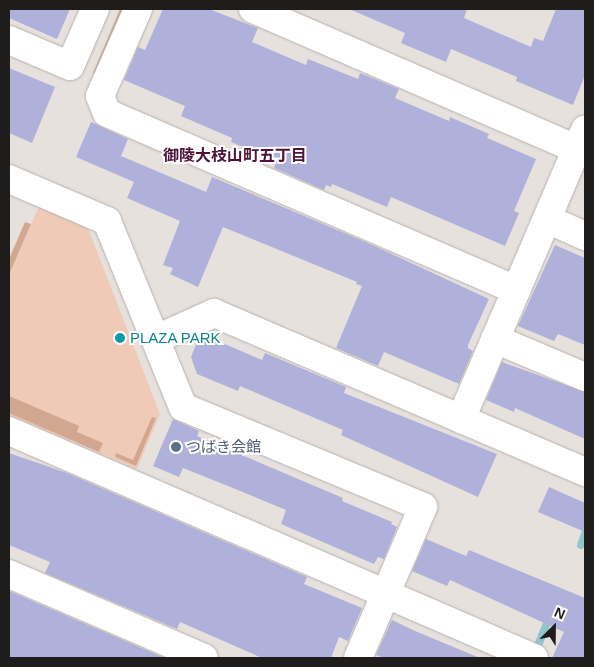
<!DOCTYPE html>
<html>
<head>
<meta charset="utf-8">
<style>
	body { margin:0 }
	#map { position:relative; width:594px; height:667px; overflow:hidden; background:#e7e1de; font-family:Arial,"Noto Sans JP",sans-serif }
	div>[style] { position:absolute }
	.green>* { inset:0; background:#eecab7 }
	.forest>* { inset:0; background:#d1a790 }
	.stream>* { height:8px; margin:-4px; padding:0 4px; transform-origin:4px; border-radius:4px; background:#90c7cf }
	.building>* { inset:0; background:#b0b1da }
	.roads { filter:drop-shadow(0 0 1px #b7b1ae) drop-shadow(0 0 1px #b7b1ae) }
	.minor>* { height:28px; margin:-14px; padding:0 14px; transform-origin:14px; border-radius:14px; background:#fff }
	.dots>* { width:14px; height:14px; translate:-50% -50%; box-sizing:border-box; border:2px solid #fff; border-radius:50% }
	span { translate:-50% -50%; white-space:nowrap; text-align:center; line-height:1.15; -webkit-text-stroke:4px #fff; paint-order:stroke }
	.culture-label { font-size:15px; color:#0d838f }
	.left { translate:0 -50%; text-align:left }
	.service-label { font-size:15px; color:#4e5e75 }
	.neighbourhood-label { font-size:16px; color:#4f133a; font-weight:700 }
	.frame { position:absolute; inset:0; border:10px solid #1f1d1c; pointer-events:none }
	.north { position:absolute; left:529px; top:602px; width:50px; height:50px; -webkit-text-stroke:4px #fff; paint-order:stroke; rotate:23deg; font-size:14px; font-weight:700; line-height:20px; text-align:center; color:#1f1d1c }
	.north::after { content:''; display:block; margin:auto; width:18px; height:22px; background:#1f1d1c; clip-path:polygon(50% 0,100% 100%,50% 72%,0 100%) }
</style>
</head>
<body>
<div id="map">
	<div class="green">
		<div style="clip-path:polygon(40px 204px,86px 223px,160px 414px,137px 469px,9px 415px,9px 276px)"></div>
	</div>
	<div class="forest">
		<div style="clip-path:polygon(120px 9px,130px 9px,101px 76px,93px 73px)"></div>
		<div style="clip-path:polygon(25px 222px,31px 224px,9px 275px,9px 259px)"></div>
		<div style="clip-path:polygon(9px 396px,79px 426px,77px 432px,103px 443px,99px 452px,9px 413px)"></div>
		<div style="clip-path:polygon(152px 417px,156px 418px,136px 466px,115px 457px,116px 453px,133px 460px)"></div>
	</div>
	<div class="stream">
		<div style="left:581px;top:545px;width:12px;rotate:-70deg"></div>
		<div style="left:539px;top:643px;width:29px;rotate:-68deg"></div>
	</div>
	<div class="building">
		<div style="clip-path:polygon(9px 9px,70px 9px,57px 39px,9px 18px)"></div>
		<div style="clip-path:polygon(163px 9px,209px 9px,255px 27px,258px 28px,252px 42px,306px 65px,308px 59px,358px 79px,360px 73px,399px 89px,395px 98px,449px 121px,450px 117px,489px 134px,487px 138px,536px 159px,514px 211px,519px 213px,505px 246px,391px 197px,387px 207px,332px 184px,331px 187px,326px 185px,324px 190px,274px 168px,276px 161px,231px 142px,232px 138px,181px 116px,185px 106px,124px 80px,138px 47px,145px 50px)"></div>
		<div style="clip-path:polygon(349px 9px,467px 9px,464px 18px,531px 47px,534px 38px,543px 41px,556px 9px,585px 9px,585px 75px,573px 105px,516px 81px,517px 77px,451px 49px,446px 62px,401px 43px,405px 33px)"></div>
		<div style="clip-path:polygon(9px 68px,55px 87px,32px 143px,9px 133px)"></div>
		<div style="clip-path:polygon(91px 122px,128px 139px,121px 156px,206px 192px,212px 177px,368px 243px,489px 299px,468px 345px,468px 348px,473px 351px,459px 384px,384px 352px,378px 366px,336px 348px,362px 286px,356px 284px,357px 282px,223px 227px,198px 287px,170px 274px,173px 268px,163px 265px,180px 221px,127px 198px,134px 182px,76px 157px)"></div>
		<div style="clip-path:polygon(555px 245px,585px 258px,585px 345px,558px 334px,554px 341px,518px 326px)"></div>
		<div style="clip-path:polygon(204px 335px,262px 360px,265px 353px,346px 387px,344px 393px,497px 454px,478px 497px,341px 435px,343px 430px,240px 386px,238px 391px,197px 374px,191px 357px,199px 337px)"></div>
		<div style="clip-path:polygon(502px 362px,585px 392px,585px 439px,515px 408px,514px 412px,486px 400px)"></div>
		<div style="clip-path:polygon(173px 419px,199px 431px,197px 436px,343px 498px,342px 501px,392px 522px,391px 524px,397px 527px,384px 559px,378px 557px,374px 564px,281px 524px,286px 510px,228px 486px,183px 468px,179px 477px,153px 466px)"></div>
		<div style="clip-path:polygon(9px 453px,67px 473px,307px 577px,304px 584px,362px 608px,348px 641px,339px 637px,331px 658px,262px 658px,180px 622px,177px 629px,45px 573px,50px 562px,9px 545px)"></div>
		<div style="clip-path:polygon(549px 487px,585px 503px,585px 532px,538px 512px)"></div>
		<div style="clip-path:polygon(426px 539px,466px 556px,469px 550px,585px 598px,585px 658px,552px 658px,564px 632px,450px 580px,447px 586px,412px 571px)"></div>
		<div style="clip-path:polygon(9px 591px,165px 658px,9px 658px)"></div>
		<div style="clip-path:polygon(392px 620px,415px 631px,480px 658px,384px 658px,376px 655px)"></div>
	</div>
	<div class="roads">
		<div class="minor">
			<div style="left:138px;top:9px;width:95px;rotate:113.6deg"></div>
			<div style="left:100px;top:96px;width:18px;rotate:68deg"></div>
			<div style="left:107px;top:113px;width:446px;rotate:23.4deg"></div>
			<div style="left:253px;top:9px;width:362px;rotate:23.4deg"></div>
			<div style="left:9px;top:40px;width:66px;rotate:23.1deg"></div>
			<div style="left:70px;top:66px;width:62px;rotate:-66.3deg"></div>
			<div style="left:9px;top:179px;width:107px;rotate:23.2deg"></div>
			<div style="left:107px;top:221px;width:201px;rotate:67.8deg"></div>
			<div style="left:183px;top:407px;width:260px;rotate:22.6deg"></div>
			<div style="left:423px;top:507px;width:164px;rotate:113.3deg"></div>
			<div style="left:547px;top:219px;width:42px;rotate:24.1deg"></div>
			<div style="left:156px;top:339px;width:64px;rotate:-24.1deg"></div>
			<div style="left:214px;top:313px;width:404px;rotate:23.2deg"></div>
			<div style="left:495px;top:339px;width:98px;rotate:22.9deg"></div>
			<div style="left:461px;top:419px;width:315px;rotate:-66.8deg"></div>
			<div style="left:9px;top:431px;width:572px;rotate:23.38deg"></div>
			<div style="left:9px;top:574px;width:212px;rotate:23.3deg"></div>
		</div>
	</div>
	<div class="dots">
		<div style="left:120px;top:338px;background:#0f9aa8"></div>
		<div style="left:176px;top:447px;background:#5c6f8a"></div>
	</div>
	<div class="culture-label">
		<span class="left" style="left:130px;top:338px">PLAZA PARK</span>
	</div>
	<div class="service-label">
		<span class="left" style="left:186px;top:447px">つばき会館</span>
	</div>
	<div class="neighbourhood-label">
		<span style="left:235px;top:156px">御陵大枝山町五丁目</span>
	</div>
	<div class="frame"></div>
	<div class="north">N</div>
</div>
</body>
</html>
